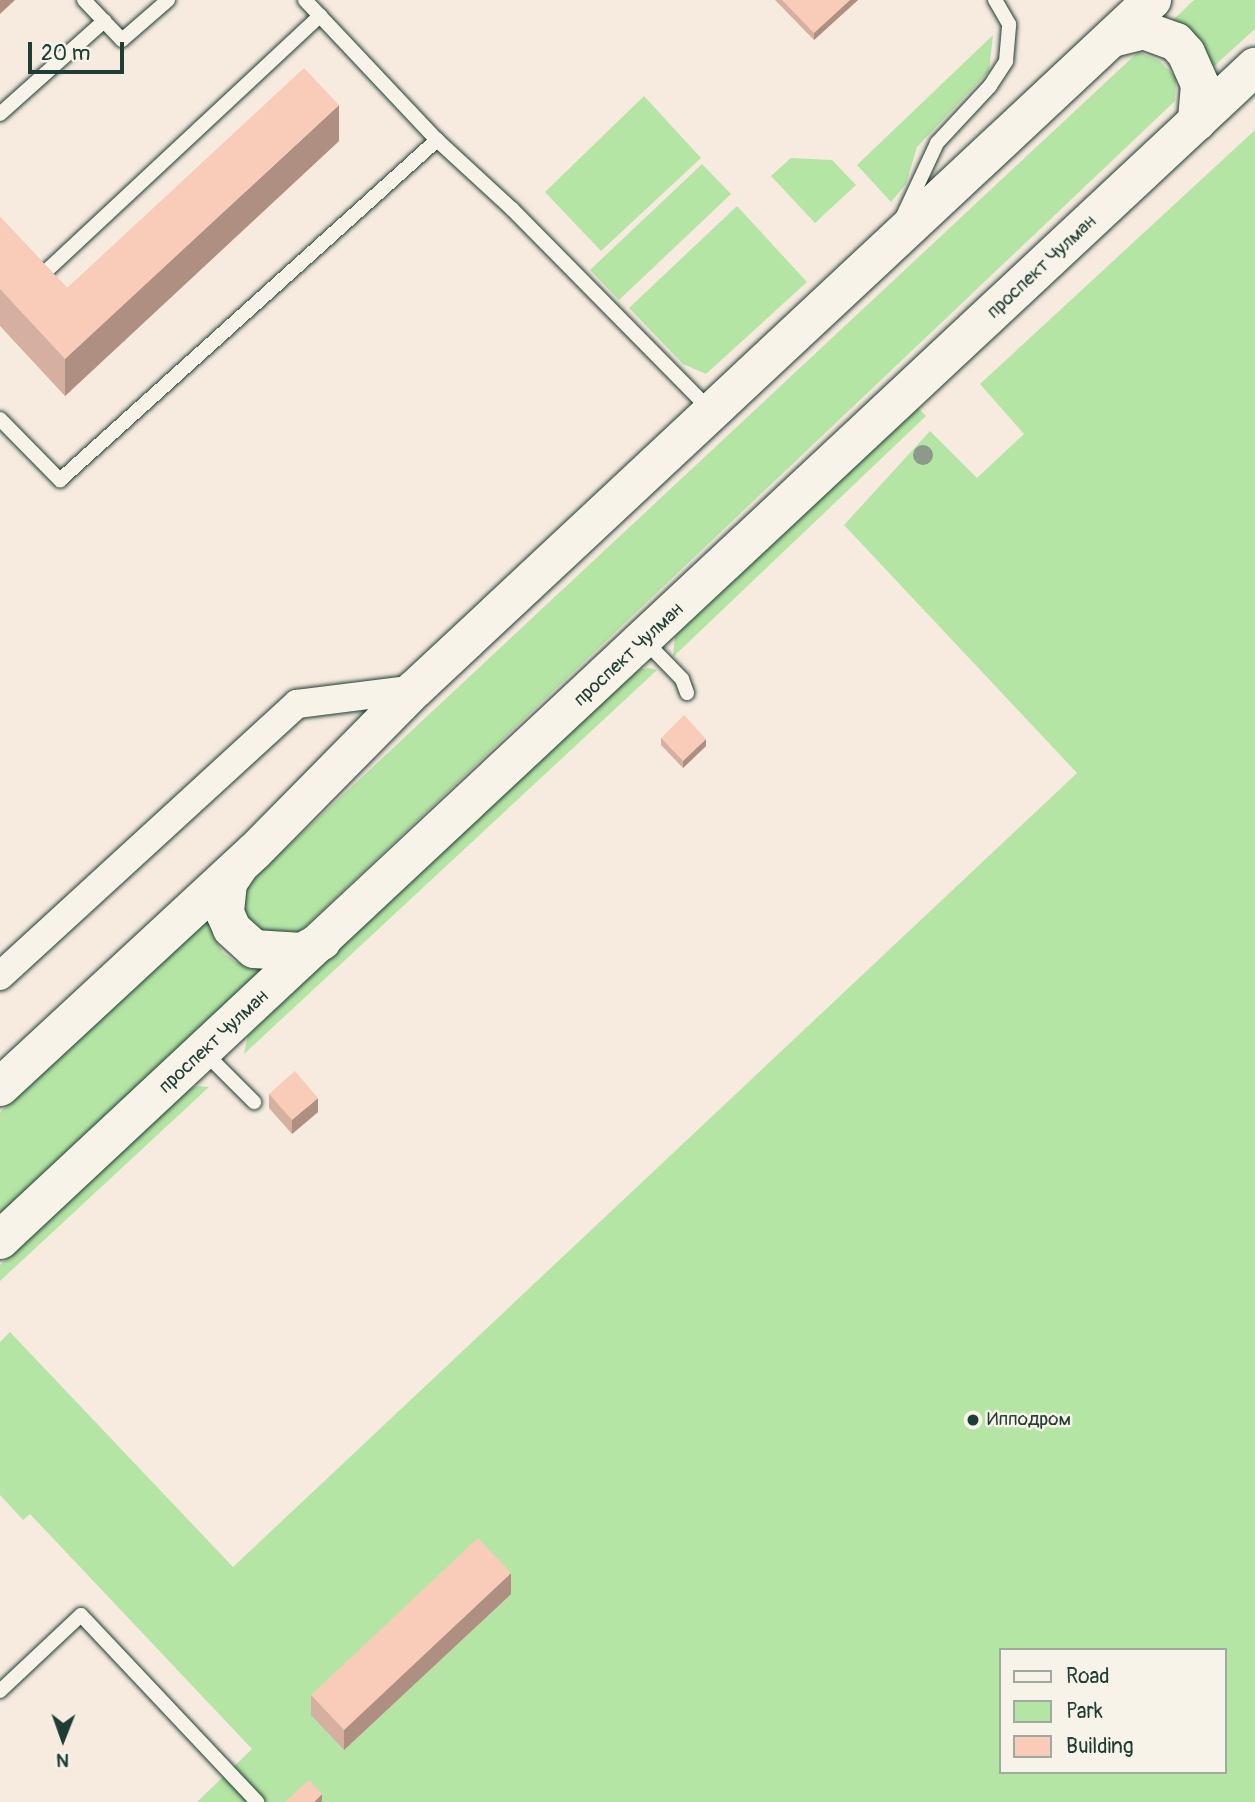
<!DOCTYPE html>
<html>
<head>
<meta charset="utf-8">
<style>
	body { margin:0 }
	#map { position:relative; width:1255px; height:1802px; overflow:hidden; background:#f7ebdf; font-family:Pangolin,sans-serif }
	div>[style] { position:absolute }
	.green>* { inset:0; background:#b5e5a5 }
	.roads { filter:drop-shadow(0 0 2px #1f3d34) drop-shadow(0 0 2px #1f3d34) }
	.lane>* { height:14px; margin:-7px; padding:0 7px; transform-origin:7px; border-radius:7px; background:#f7f3e8 }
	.street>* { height:28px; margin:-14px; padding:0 14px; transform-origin:14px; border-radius:14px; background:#f7f3e8 }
	.secondary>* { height:38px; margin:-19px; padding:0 19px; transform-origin:19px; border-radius:19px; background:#f7f3e8 }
	.trees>* { width:20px; height:20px; margin:-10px; border-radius:50%; background:#8d998a }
	.wall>* { inset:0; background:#d5af9f }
	.shaded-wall>* { inset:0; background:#ae8f82 }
	.building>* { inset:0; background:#f8ccb9 }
	.dots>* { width:19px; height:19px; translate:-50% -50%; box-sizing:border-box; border:4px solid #f7f3e8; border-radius:50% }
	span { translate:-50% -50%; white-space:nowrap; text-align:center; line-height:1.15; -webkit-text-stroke:5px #f7f3e8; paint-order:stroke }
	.street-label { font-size:19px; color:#1f3d34 }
	.poi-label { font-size:19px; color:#1f3d34 }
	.left { translate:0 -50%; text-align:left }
	.legend { position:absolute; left:999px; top:1648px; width:228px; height:126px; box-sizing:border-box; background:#f7f3e8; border:2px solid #a1aaa0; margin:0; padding:9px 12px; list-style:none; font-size:21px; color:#1f3d34 }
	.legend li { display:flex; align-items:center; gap:14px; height:35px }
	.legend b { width:35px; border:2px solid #a1aaa0 }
	.north { position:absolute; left:28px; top:1704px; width:70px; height:70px; -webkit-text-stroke:5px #f7f3e8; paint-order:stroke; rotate:181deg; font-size:19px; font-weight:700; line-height:28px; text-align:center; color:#1f3d34 }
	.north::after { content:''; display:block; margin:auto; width:24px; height:32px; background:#1f3d34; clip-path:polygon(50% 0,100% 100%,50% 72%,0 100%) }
	.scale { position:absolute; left:28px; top:42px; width:96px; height:32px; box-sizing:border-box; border:4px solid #1f3d34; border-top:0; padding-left:9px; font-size:21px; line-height:24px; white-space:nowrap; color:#1f3d34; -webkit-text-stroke:5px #f7f3e8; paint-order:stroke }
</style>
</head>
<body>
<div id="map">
	<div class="green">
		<div style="clip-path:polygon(1194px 0,1255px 0,1255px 29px,1213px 67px,1199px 40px,1173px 20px)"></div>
		<div style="clip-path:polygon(993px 35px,989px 71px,917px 147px,906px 184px,891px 202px,857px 165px)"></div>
		<div style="clip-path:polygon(1138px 52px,1160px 61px,1176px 78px,1175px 101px,309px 923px,292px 939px,270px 942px,240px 910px,242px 892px,255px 877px)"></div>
		<div style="clip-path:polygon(644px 96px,701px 158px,601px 251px,545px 192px)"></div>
		<div style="clip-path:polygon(evenodd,1255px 130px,1255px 1802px,197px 1802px,252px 1749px,30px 1514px,23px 1520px,0 1495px,0 1342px,10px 1332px,233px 1567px,1077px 773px,844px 525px,930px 431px,977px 478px,1024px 434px,980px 384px,1255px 130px,1001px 1650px,1225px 1650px,1225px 1772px,1001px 1772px,1001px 1650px)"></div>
		<div style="clip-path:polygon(791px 158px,832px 160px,856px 185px,815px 223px,771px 176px)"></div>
		<div style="clip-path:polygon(702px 164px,731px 194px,619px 300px,590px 270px)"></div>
		<div style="clip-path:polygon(737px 206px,807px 282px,706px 374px,683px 364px,629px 308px)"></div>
		<div style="clip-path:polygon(918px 408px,926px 416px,673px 657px,675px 636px)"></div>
		<div style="clip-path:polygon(649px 668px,657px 670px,244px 1054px,248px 1035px,637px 670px)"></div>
		<div style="clip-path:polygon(214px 913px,212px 934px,223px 953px,236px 962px,267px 969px,0 1217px,0 1112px)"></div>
		<div style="clip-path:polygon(197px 1086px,209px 1087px,0 1281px,0 1265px,186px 1091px)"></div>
	</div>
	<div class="roads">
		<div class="lane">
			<div style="left:84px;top:0;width:55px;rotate:46.5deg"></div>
			<div style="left:122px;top:40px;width:61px;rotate:-41deg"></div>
			<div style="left:305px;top:0;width:192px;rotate:46.7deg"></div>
			<div style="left:437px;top:140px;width:102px;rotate:42.6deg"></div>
			<div style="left:512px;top:209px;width:284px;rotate:45.4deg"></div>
			<div style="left:0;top:114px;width:140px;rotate:-41.8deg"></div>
			<div style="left:903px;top:216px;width:81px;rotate:-65deg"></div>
			<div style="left:937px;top:143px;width:78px;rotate:-47.1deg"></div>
			<div style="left:990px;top:86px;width:30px;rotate:-57deg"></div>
			<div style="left:1006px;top:61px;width:37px;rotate:-85deg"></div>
			<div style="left:1009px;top:24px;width:28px;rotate:-120deg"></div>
			<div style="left:43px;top:274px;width:379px;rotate:-43deg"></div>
			<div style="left:0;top:419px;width:86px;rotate:45.5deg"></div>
			<div style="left:60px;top:480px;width:508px;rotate:-42.05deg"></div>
			<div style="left:645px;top:641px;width:53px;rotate:45.8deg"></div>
			<div style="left:682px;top:679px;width:15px;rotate:70deg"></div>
			<div style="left:204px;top:1052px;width:71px;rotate:45deg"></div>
			<div style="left:0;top:1691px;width:111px;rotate:-43.2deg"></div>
			<div style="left:81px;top:1615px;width:257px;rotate:46.7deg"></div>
		</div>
		<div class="street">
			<div style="left:0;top:976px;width:403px;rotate:-42.5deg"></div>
			<div style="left:297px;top:704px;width:119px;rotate:-7.2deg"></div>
		</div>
		<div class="secondary">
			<div style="left:1112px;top:38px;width:32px;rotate:-14deg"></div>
			<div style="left:1143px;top:30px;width:35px;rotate:20deg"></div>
			<div style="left:1176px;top:42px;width:15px;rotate:48deg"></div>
			<div style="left:1186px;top:53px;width:35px;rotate:66deg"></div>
			<div style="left:1200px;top:85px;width:37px;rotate:95deg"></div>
			<div style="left:238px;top:868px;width:18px;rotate:124deg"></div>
			<div style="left:228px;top:883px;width:30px;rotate:96deg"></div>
			<div style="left:225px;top:913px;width:17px;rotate:66deg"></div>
			<div style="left:232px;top:929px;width:30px;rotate:42deg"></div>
			<div style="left:254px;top:949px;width:48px;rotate:3.6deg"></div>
			<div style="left:302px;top:952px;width:23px;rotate:-29deg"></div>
			<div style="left:0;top:1087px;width:347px;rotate:-42.8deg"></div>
			<div style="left:255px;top:851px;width:228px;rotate:-45.4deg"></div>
			<div style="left:415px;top:689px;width:1009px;rotate:-43.07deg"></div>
			<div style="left:0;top:1240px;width:1718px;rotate:-43.07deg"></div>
		</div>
	</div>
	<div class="trees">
		<div style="left:923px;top:455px"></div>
	</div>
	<div class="wall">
		<div style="clip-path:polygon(775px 0,858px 0,814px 40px)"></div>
		<div style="clip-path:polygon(339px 141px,65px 396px,0 326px,0 217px,67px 288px)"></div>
		<div style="clip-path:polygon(661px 738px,706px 746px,683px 768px,661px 745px)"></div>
		<div style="clip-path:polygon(269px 1094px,318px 1112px,292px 1134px,269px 1108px)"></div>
		<div style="clip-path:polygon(511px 1594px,344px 1750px,311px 1715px,311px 1695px)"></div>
	</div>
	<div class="shaded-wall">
		<div style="clip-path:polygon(0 0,15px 0,0 14px)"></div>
		<div style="clip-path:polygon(850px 0,858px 0,814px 40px,814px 33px)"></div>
		<div style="clip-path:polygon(339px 105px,339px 141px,65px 396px,65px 359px)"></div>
		<div style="clip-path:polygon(706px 739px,706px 746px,683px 768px,683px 761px)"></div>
		<div style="clip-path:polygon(318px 1098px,318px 1112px,292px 1134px,292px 1120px)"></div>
		<div style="clip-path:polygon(511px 1573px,511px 1594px,344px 1750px,344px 1730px)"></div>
		<div style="clip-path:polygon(322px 1794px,322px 1801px,321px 1802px,314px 1802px)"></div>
	</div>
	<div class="building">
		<div style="clip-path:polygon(782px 0,850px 0,814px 33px)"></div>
		<div style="clip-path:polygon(304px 68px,339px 105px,65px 359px,0 289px,0 217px,67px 288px)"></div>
		<div style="clip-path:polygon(684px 715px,706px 739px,683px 761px,661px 738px)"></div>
		<div style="clip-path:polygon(295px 1071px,318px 1098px,292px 1120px,269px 1094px)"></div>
		<div style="clip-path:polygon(478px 1538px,511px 1573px,344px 1730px,311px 1695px)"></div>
		<div style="clip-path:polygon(309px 1780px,322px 1794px,314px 1802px,285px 1802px)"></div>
	</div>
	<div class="dots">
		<div style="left:973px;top:1420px;background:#1f3d34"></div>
	</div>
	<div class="street-label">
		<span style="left:1042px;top:267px;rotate:-43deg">проспект Чулман</span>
		<span style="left:629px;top:655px;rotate:-43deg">проспект Чулман</span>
		<span style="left:214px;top:1042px;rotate:-43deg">проспект Чулман</span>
	</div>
	<div class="poi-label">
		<span class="left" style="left:987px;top:1420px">Ипподром</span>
	</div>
	<ul class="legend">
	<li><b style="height:9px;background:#f7f3e8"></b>Road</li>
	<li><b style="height:19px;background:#b5e5a5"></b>Park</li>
	<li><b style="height:19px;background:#f8ccb9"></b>Building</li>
	</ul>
	<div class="north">N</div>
	<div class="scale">20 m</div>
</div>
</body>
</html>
